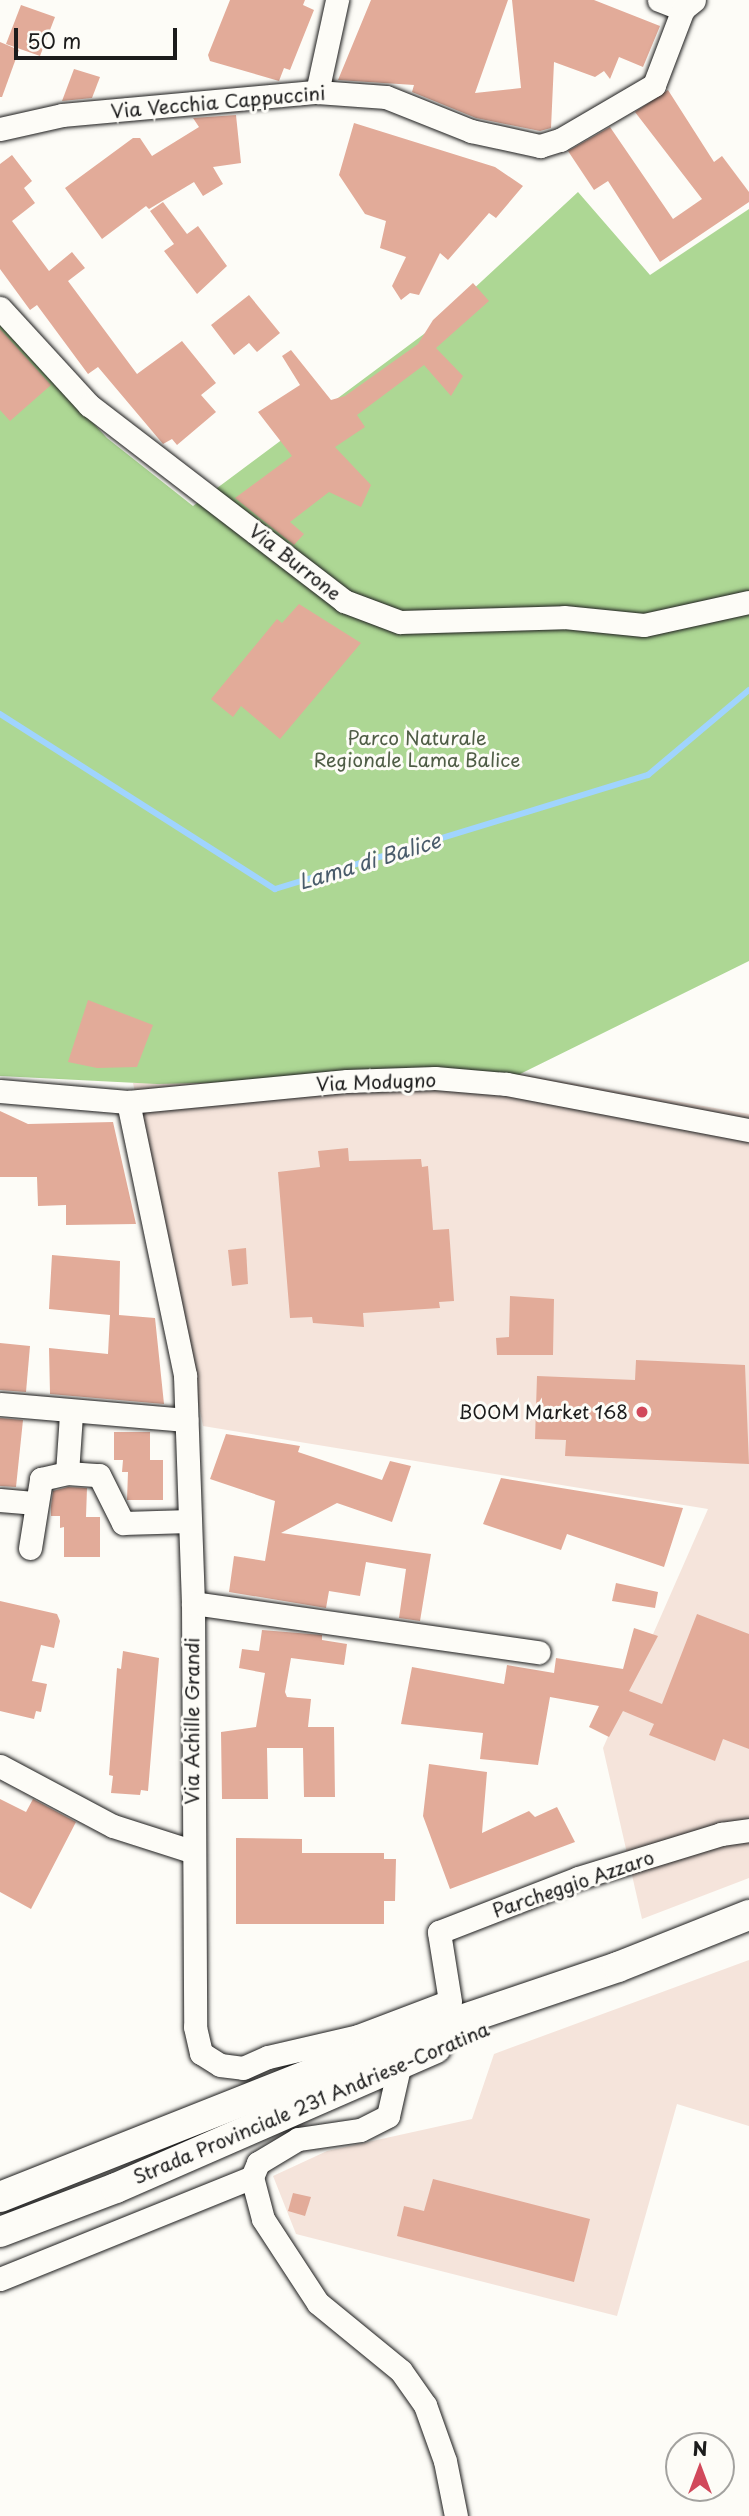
<!DOCTYPE html>
<html>
<head>
<meta charset="utf-8">
<style>
	body { margin:0 }
	#map { position:relative; width:749px; height:2516px; overflow:hidden; background:#fdfcf7; font-family:"Playpen Sans",sans-serif }
	div>[style] { position:absolute }
	.built>* { inset:0; background:#f5e4db }
	.green>* { inset:0; background:#add794 }
	.stream>* { height:6px; margin:-3px; padding:0 3px; transform-origin:3px; border-radius:3px; background:#a0d4fe }
	.building>* { inset:0; background:#e2ab99 }
	.roads { filter:drop-shadow(0 0 2px #1c1c1c) drop-shadow(0 0 2px #1c1c1c) }
	.minor>* { height:23px; margin:-11.5px; padding:0 11.5px; transform-origin:11.5px; border-radius:11.5px; background:#fdfcf7 }
	.major>* { height:30px; margin:-15px; padding:0 15px; transform-origin:15px; border-radius:15px; background:#fdfcf7 }
	.dots>* { width:19px; height:19px; translate:-50% -50%; box-sizing:border-box; border:4px solid #fdfcf7; border-radius:50% }
	span { translate:-50% -50%; white-space:nowrap; text-align:center; line-height:1.15; -webkit-text-stroke:6px #fdfcf7; paint-order:stroke }
	.street-label { font-size:19px; color:#1c1c1c }
	.park-label { font-size:19px; color:#4f5d46 }
	.poi-label { font-size:19px; color:#1c1c1c }
	.right { translate:-100% -50%; text-align:right }
	.water-label { font-size:21px; color:#4a5c6b; font-style:italic }
	.north { position:absolute; left:665px; top:2432px; width:70px; height:70px; box-sizing:border-box; background:#fdfcf7; border:2px solid #a3a29f; border-radius:50%; rotate:0deg; font-size:19px; font-weight:700; line-height:28px; text-align:center; color:#1c1c1c }
	.north::after { content:''; display:block; margin:auto; width:24px; height:32px; background:#d1495b; clip-path:polygon(50% 0,100% 100%,50% 72%,0 100%) }
	.scale { position:absolute; left:14px; top:28px; width:163px; height:32px; box-sizing:border-box; border:4px solid #1c1c1c; border-top:0; padding-left:9px; font-size:21px; line-height:24px; white-space:nowrap; color:#1c1c1c; -webkit-text-stroke:5px #fdfcf7; paint-order:stroke }
</style>
</head>
<body>
<div id="map">
	<div class="built">
		<div style="clip-path:polygon(474px 1066px,749px 1114px,749px 1878px,642px 1919px,603px 1748px,708px 1509px,203px 1426px,133px 1083px)"></div>
		<div style="clip-path:polygon(749px 1960px,749px 2126px,677px 2104px,617px 2316px,296px 2234px,273px 2176px,327px 2151px,472px 2119px,494px 2054px)"></div>
	</div>
	<div class="green">
		<div style="clip-path:polygon(578px 192px,650px 275px,749px 209px,749px 961px,516px 1076px,157px 1084px,0 1076px,0 322px,107px 438px,193px 506px,428px 331px)"></div>
	</div>
	<div class="stream">
		<div style="left:0;top:714px;width:326px;rotate:32.5deg"></div>
		<div style="left:275px;top:889px;width:390px;rotate:-17deg"></div>
		<div style="left:648px;top:775px;width:132px;rotate:-40.1deg"></div>
	</div>
	<div class="building">
		<div style="clip-path:polygon(230px 0,305px 0,303px 5px,314px 10px,290px 70px,284px 68px,279px 81px,210px 61px,208px 55px)"></div>
		<div style="clip-path:polygon(371px 0,508px 0,475px 93px,521px 88px,512px 0,594px 0,660px 26px,643px 67px,619px 57px,610px 79px,604px 71px,595px 77px,554px 62px,551px 128px,540px 131px,476px 118px,412px 92px,414px 85px,338px 80px)"></div>
		<div style="clip-path:polygon(21px 5px,55px 17px,40px 56px,6px 44px)"></div>
		<div style="clip-path:polygon(0 42px,19px 50px,2px 97px,0 97px)"></div>
		<div style="clip-path:polygon(74px 69px,100px 77px,92px 98px,62px 101px)"></div>
		<div style="clip-path:polygon(668px 90px,714px 162px,722px 156px,749px 192px,749px 202px,660px 262px,608px 181px,594px 190px,568px 151px,610px 127px,673px 219px,702px 199px,635px 112px)"></div>
		<div style="clip-path:polygon(236px 115px,241px 163px,213px 167px,223px 184px,203px 196px,194px 182px,149px 209px,146px 206px,102px 239px,65px 188px,133px 138px,140px 138px,152px 156px,199px 127px,193px 118px)"></div>
		<div style="clip-path:polygon(354px 123px,495px 167px,523px 186px,496px 218px,489px 213px,448px 260px,440px 253px,419px 295px,410px 293px,401px 300px,392px 286px,406px 257px,380px 248px,386px 221px,365px 214px,339px 175px)"></div>
		<div style="clip-path:polygon(12px 155px,32px 181px,24px 188px,35px 203px,12px 221px,49px 271px,72px 252px,85px 268px,68px 281px,137px 374px,182px 341px,216px 383px,201px 395px,216px 412px,177px 445px,172px 439px,163px 444px,98px 367px,88px 374px,37px 305px,30px 310px,0 269px,0 164px)"></div>
		<div style="clip-path:polygon(163px 202px,187px 234px,198px 226px,227px 266px,197px 294px,164px 251px,174px 244px,150px 211px)"></div>
		<div style="clip-path:polygon(473px 283px,489px 301px,436px 348px,463px 376px,451px 396px,424px 365px,357px 415px,365px 427px,335px 447px,371px 485px,361px 507px,329px 492px,290px 522px,304px 534px,294px 545px,235px 498px,292px 456px,258px 412px,300px 385px,282px 356px,291px 350px,331px 400px,345px 396px,418px 344px,433px 320px)"></div>
		<div style="clip-path:polygon(249px 295px,280px 333px,257px 352px,249px 343px,234px 355px,211px 325px)"></div>
		<div style="clip-path:polygon(0 329px,51px 385px,10px 421px,0 410px)"></div>
		<div style="clip-path:polygon(299px 604px,361px 643px,280px 739px,241px 706px,233px 717px,211px 699px,277px 619px,282px 623px)"></div>
		<div style="clip-path:polygon(88px 1000px,153px 1025px,137px 1067px,97px 1068px,68px 1062px)"></div>
		<div style="clip-path:polygon(0 1111px,28px 1124px,113px 1122px,136px 1224px,66px 1225px,66px 1205px,38px 1206px,37px 1177px,0 1177px)"></div>
		<div style="clip-path:polygon(348px 1148px,349px 1161px,421px 1159px,422px 1167px,428px 1166px,433px 1230px,449px 1229px,454px 1301px,439px 1302px,440px 1308px,363px 1313px,364px 1327px,313px 1323px,312px 1317px,290px 1318px,278px 1172px,320px 1167px,318px 1151px)"></div>
		<div style="clip-path:polygon(246px 1248px,248px 1284px,232px 1286px,228px 1250px)"></div>
		<div style="clip-path:polygon(52px 1255px,120px 1261px,119px 1315px,155px 1318px,164px 1404px,50px 1394px,49px 1348px,108px 1354px,110px 1315px,49px 1309px)"></div>
		<div style="clip-path:polygon(510px 1296px,554px 1299px,553px 1355px,497px 1355px,496px 1338px,509px 1337px)"></div>
		<div style="clip-path:polygon(0 1343px,30px 1346px,26px 1392px,0 1390px)"></div>
		<div style="clip-path:polygon(636px 1360px,745px 1365px,749px 1464px,565px 1456px,566px 1440px,535px 1439px,537px 1376px,635px 1380px)"></div>
		<div style="clip-path:polygon(0 1418px,23px 1420px,16px 1487px,0 1486px)"></div>
		<div style="clip-path:polygon(114px 1432px,150px 1432px,150px 1460px,163px 1460px,163px 1500px,127px 1500px,128px 1472px,122px 1472px,123px 1460px,114px 1460px)"></div>
		<div style="clip-path:polygon(226px 1434px,300px 1446px,298px 1452px,382px 1480px,390px 1461px,411px 1466px,392px 1522px,337px 1503px,281px 1533px,431px 1554px,420px 1621px,399px 1618px,406px 1569px,366px 1562px,360px 1596px,329px 1591px,326px 1608px,229px 1592px,234px 1556px,265px 1561px,275px 1501px,210px 1479px)"></div>
		<div style="clip-path:polygon(501px 1478px,683px 1508px,664px 1567px,567px 1534px,561px 1550px,483px 1524px)"></div>
		<div style="clip-path:polygon(68px 1487px,87px 1488px,86px 1517px,100px 1517px,100px 1557px,64px 1557px,64px 1527px,60px 1528px,60px 1516px,51px 1516px,51px 1506px,53px 1491px)"></div>
		<div style="clip-path:polygon(616px 1583px,658px 1592px,655px 1608px,612px 1601px)"></div>
		<div style="clip-path:polygon(0 1601px,57px 1614px,60px 1621px,54px 1648px,41px 1645px,32px 1681px,47px 1684px,41px 1712px,36px 1711px,34px 1719px,0 1711px)"></div>
		<div style="clip-path:polygon(697px 1614px,749px 1634px,749px 1749px,723px 1739px,715px 1761px,649px 1735px,654px 1724px,623px 1711px,609px 1737px,589px 1727px,599px 1706px,550px 1697px,538px 1765px,480px 1759px,483px 1733px,401px 1724px,412px 1667px,504px 1684px,507px 1665px,554px 1673px,556px 1658px,623px 1669px,634px 1628px,658px 1636px,629px 1691px,662px 1704px)"></div>
		<div style="clip-path:polygon(262px 1630px,322px 1635px,322px 1640px,347px 1644px,344px 1665px,291px 1658px,285px 1692px,287px 1697px,311px 1699px,308px 1727px,334px 1727px,335px 1797px,304px 1797px,303px 1748px,267px 1748px,268px 1799px,222px 1799px,221px 1732px,256px 1727px,265px 1673px,239px 1668px,242px 1649px,259px 1651px)"></div>
		<div style="clip-path:polygon(123px 1651px,159px 1658px,148px 1791px,141px 1790px,140px 1795px,111px 1793px,113px 1776px,109px 1775px,117px 1668px,121px 1669px)"></div>
		<div style="clip-path:polygon(429px 1764px,487px 1772px,482px 1833px,529px 1811px,535px 1817px,557px 1807px,575px 1842px,450px 1889px,423px 1816px)"></div>
		<div style="clip-path:polygon(0 1799px,26px 1812px,33px 1799px,76px 1822px,31px 1909px,0 1892px)"></div>
		<div style="clip-path:polygon(236px 1838px,302px 1839px,302px 1853px,384px 1853px,384px 1859px,396px 1859px,395px 1901px,384px 1901px,384px 1924px,236px 1924px)"></div>
		<div style="clip-path:polygon(433px 2179px,590px 2219px,574px 2282px,397px 2236px,404px 2206px,424px 2211px)"></div>
		<div style="clip-path:polygon(293px 2193px,311px 2197px,305px 2216px,288px 2211px)"></div>
	</div>
	<div class="roads">
		<div class="minor">
			<div style="left:659px;top:0;width:26px;rotate:21deg"></div>
			<div style="left:317px;top:92px;width:94px;rotate:-77.7deg"></div>
			<div style="left:0;top:129px;width:64px;rotate:-12.7deg"></div>
			<div style="left:62px;top:115px;width:256px;rotate:-5.2deg"></div>
			<div style="left:317px;top:92px;width:69px;rotate:4.1deg"></div>
			<div style="left:386px;top:97px;width:92px;rotate:21.8deg"></div>
			<div style="left:471px;top:131px;width:71px;rotate:12.3deg"></div>
			<div style="left:540px;top:146px;width:21px;rotate:-17deg"></div>
			<div style="left:560px;top:140px;width:109px;rotate:-30.3deg"></div>
			<div style="left:654px;top:85px;width:81px;rotate:-69.1deg"></div>
			<div style="left:683px;top:9px;width:14px;rotate:-39deg"></div>
			<div style="left:0;top:308px;width:132px;rotate:47.5deg"></div>
			<div style="left:89px;top:405px;width:322px;rotate:37.5deg"></div>
			<div style="left:344px;top:601px;width:60px;rotate:20.6deg"></div>
			<div style="left:400px;top:622px;width:164px;rotate:-1.7deg"></div>
			<div style="left:564px;top:617px;width:80px;rotate:5.7deg"></div>
			<div style="left:644px;top:625px;width:107px;rotate:-12.4deg"></div>
			<div style="left:0;top:1091px;width:128px;rotate:4.9deg"></div>
			<div style="left:128px;top:1102px;width:220px;rotate:-5.5deg"></div>
			<div style="left:347px;top:1081px;width:88px;rotate:-2deg"></div>
			<div style="left:435px;top:1078px;width:72px;rotate:4.8deg"></div>
			<div style="left:507px;top:1084px;width:246px;rotate:10.8deg"></div>
			<div style="left:128px;top:1102px;width:279px;rotate:78.2deg"></div>
			<div style="left:185px;top:1375px;width:228px;rotate:88deg"></div>
			<div style="left:193px;top:1603px;width:424px;rotate:89.7deg"></div>
			<div style="left:195px;top:2027px;width:27px;rotate:77deg"></div>
			<div style="left:201px;top:2053px;width:22px;rotate:32deg"></div>
			<div style="left:220px;top:2065px;width:23px;rotate:7deg"></div>
			<div style="left:243px;top:2068px;width:27px;rotate:-24deg"></div>
			<div style="left:268px;top:2057px;width:92px;rotate:-13.1deg"></div>
			<div style="left:358px;top:2036px;width:98px;rotate:-20.8deg"></div>
			<div style="left:450px;top:2001px;width:70px;rotate:-99.1deg"></div>
			<div style="left:439px;top:1932px;width:149px;rotate:-21.2deg"></div>
			<div style="left:578px;top:1878px;width:150px;rotate:-17.1deg"></div>
			<div style="left:721px;top:1834px;width:28px;rotate:-8deg"></div>
			<div style="left:0;top:1404px;width:187px;rotate:4.9deg"></div>
			<div style="left:67px;top:1473px;width:32px;rotate:4deg"></div>
			<div style="left:99px;top:1475px;width:54px;rotate:63.4deg"></div>
			<div style="left:123px;top:1523px;width:67px;rotate:-1.7deg"></div>
			<div style="left:0;top:1500px;width:36px;rotate:5deg"></div>
			<div style="left:30px;top:1548px;width:70px;rotate:-80.9deg"></div>
			<div style="left:41px;top:1479px;width:27px;rotate:-13deg"></div>
			<div style="left:67px;top:1473px;width:59px;rotate:-86.1deg"></div>
			<div style="left:193px;top:1603px;width:349px;rotate:8.1deg"></div>
			<div style="left:0;top:1766px;width:128px;rotate:28deg"></div>
			<div style="left:113px;top:1826px;width:82px;rotate:17.8deg"></div>
			<div style="left:400px;top:2063px;width:54px;rotate:102.8deg"></div>
			<div style="left:388px;top:2116px;width:31px;rotate:153deg"></div>
			<div style="left:360px;top:2130px;width:63px;rotate:171.7deg"></div>
			<div style="left:298px;top:2139px;width:47px;rotate:149deg"></div>
			<div style="left:258px;top:2163px;width:15px;rotate:113deg"></div>
			<div style="left:252px;top:2177px;width:43px;rotate:75.3deg"></div>
			<div style="left:263px;top:2219px;width:100px;rotate:56.8deg"></div>
			<div style="left:318px;top:2303px;width:107px;rotate:39.3deg"></div>
			<div style="left:401px;top:2371px;width:42px;rotate:54.8deg"></div>
			<div style="left:425px;top:2405px;width:59px;rotate:70.3deg"></div>
			<div style="left:445px;top:2461px;width:56px;rotate:78.7deg"></div>
			<div style="left:0;top:2279px;width:272px;rotate:-22deg"></div>
		</div>
		<div class="major">
			<div style="left:0;top:2197px;width:391px;rotate:-21.6deg"></div>
			<div style="left:364px;top:2053px;width:268px;rotate:-18.7deg"></div>
			<div style="left:618px;top:1967px;width:141px;rotate:-21.7deg"></div>
			<div style="left:0;top:2232px;width:124px;rotate:-20.8deg"></div>
			<div style="left:116px;top:2188px;width:349px;rotate:-23.6deg"></div>
		</div>
	</div>
	<div class="dots">
		<div style="left:642px;top:1412px;background:#d1495b"></div>
	</div>
	<div class="street-label">
		<span style="left:218px;top:102px;rotate:-5deg">Via Vecchia Cappuccini</span>
		<span style="left:295px;top:562px;rotate:38deg">Via Burrone</span>
		<span style="left:376px;top:1082px;rotate:-2deg">Via Modugno</span>
		<span style="left:192px;top:1721px;rotate:-90deg">Via Achille Grandi</span>
		<span style="left:573px;top:1884px;rotate:-19deg">Parcheggio Azzaro</span>
		<span style="left:311px;top:2103px;rotate:-23deg">Strada Provinciale 231 Andriese-Coratina</span>
	</div>
	<div class="park-label">
		<span style="left:417px;top:749px">Parco Naturale<br>Regionale Lama Balice</span>
	</div>
	<div class="poi-label">
		<span class="right" style="left:628px;top:1412px">BOOM Market 168</span>
	</div>
	<div class="water-label">
		<span style="left:369px;top:860px;rotate:-17deg">Lama di Balice</span>
	</div>
	<div class="north">N</div>
	<div class="scale">50 m</div>
</div>
</body>
</html>
